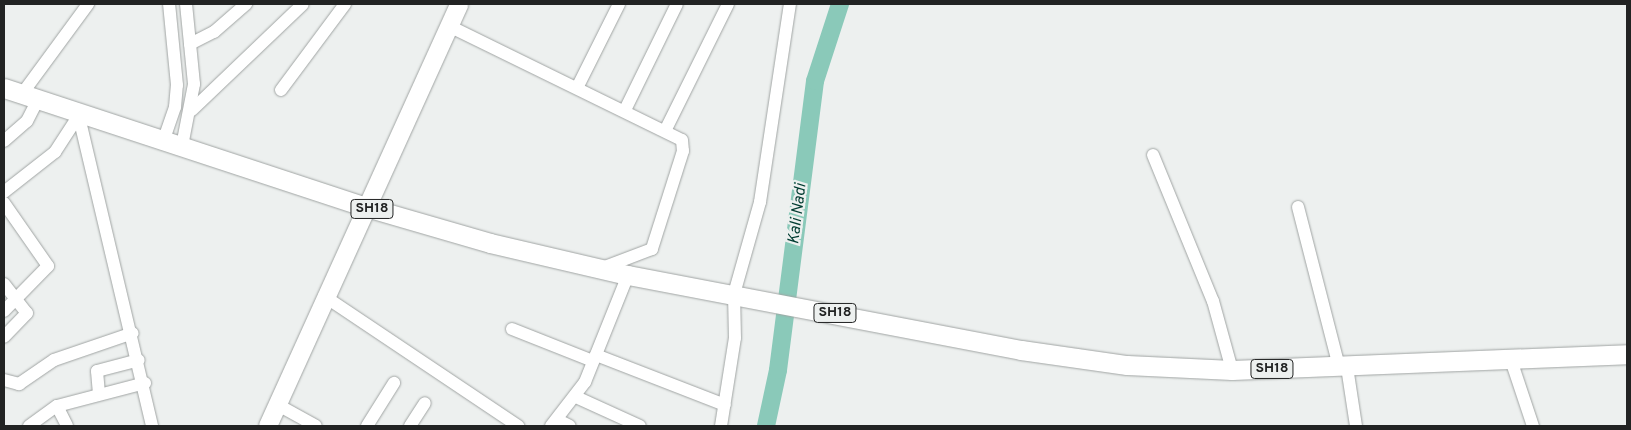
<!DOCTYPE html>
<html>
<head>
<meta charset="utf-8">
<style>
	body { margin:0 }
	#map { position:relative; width:1631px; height:430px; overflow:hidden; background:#edf0ef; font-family:Overpass,sans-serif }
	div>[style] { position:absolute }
	.river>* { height:18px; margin:-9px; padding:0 9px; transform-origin:9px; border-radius:9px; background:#8ac9b9 }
	.roads { filter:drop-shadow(0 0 1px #a0a4a3) drop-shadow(0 0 1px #a0a4a3) }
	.street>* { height:12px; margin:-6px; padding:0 6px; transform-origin:6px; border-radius:6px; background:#fff }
	.secondary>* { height:18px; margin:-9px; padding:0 9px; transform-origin:9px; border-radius:9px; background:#fff }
	.primary>* { height:19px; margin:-9.5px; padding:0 9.5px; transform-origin:9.5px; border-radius:9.5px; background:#fff }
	span { translate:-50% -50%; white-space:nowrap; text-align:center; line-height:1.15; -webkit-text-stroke:4.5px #edf0ef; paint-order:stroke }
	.shield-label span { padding:1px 4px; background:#edf0ef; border:1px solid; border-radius:4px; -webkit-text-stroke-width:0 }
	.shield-label { font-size:14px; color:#222323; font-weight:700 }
	.water-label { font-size:16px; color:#003c31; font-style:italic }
	.frame { position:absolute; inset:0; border:5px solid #222323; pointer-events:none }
</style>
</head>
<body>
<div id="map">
	<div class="river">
		<div style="left:766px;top:426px;width:57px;rotate:-77.9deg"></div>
		<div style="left:778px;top:370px;width:291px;rotate:-82.7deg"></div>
		<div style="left:815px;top:81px;width:81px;rotate:-72deg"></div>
	</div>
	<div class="roads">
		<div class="street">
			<div style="left:449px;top:26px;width:259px;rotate:26.1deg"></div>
			<div style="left:682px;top:140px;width:11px;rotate:85deg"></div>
			<div style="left:683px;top:151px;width:103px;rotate:107.6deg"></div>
			<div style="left:652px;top:249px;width:53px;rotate:159.2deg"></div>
			<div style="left:190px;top:44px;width:27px;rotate:-27deg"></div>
			<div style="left:214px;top:32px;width:43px;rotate:-41.2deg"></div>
			<div style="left:578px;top:86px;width:92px;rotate:-63.4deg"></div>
			<div style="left:281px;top:90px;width:107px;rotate:-53.3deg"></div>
			<div style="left:22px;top:94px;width:112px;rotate:-53.7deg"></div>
			<div style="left:192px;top:110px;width:153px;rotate:-43.7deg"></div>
			<div style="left:625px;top:110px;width:118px;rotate:-63.9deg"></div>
			<div style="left:79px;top:117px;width:318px;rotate:76.7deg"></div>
			<div style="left:665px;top:131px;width:142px;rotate:-63.6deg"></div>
			<div style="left:164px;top:139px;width:34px;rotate:-71deg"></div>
			<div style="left:175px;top:107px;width:22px;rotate:-85deg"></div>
			<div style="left:177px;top:85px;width:81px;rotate:-95.6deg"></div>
			<div style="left:4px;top:141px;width:30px;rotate:-41deg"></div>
			<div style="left:27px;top:121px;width:25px;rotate:-63deg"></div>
			<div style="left:182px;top:146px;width:63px;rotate:-79deg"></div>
			<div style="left:194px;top:84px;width:80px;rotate:-95.7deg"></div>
			<div style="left:1153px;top:155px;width:158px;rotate:67.7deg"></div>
			<div style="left:1213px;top:301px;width:72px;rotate:74.6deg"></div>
			<div style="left:4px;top:192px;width:65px;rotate:-38.1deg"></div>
			<div style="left:55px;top:152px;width:48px;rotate:-57deg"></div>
			<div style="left:4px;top:203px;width:77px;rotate:55.1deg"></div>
			<div style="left:48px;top:266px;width:63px;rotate:134.4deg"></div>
			<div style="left:1298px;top:207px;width:165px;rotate:75.6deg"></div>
			<div style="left:4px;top:284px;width:37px;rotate:52deg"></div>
			<div style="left:27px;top:313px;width:33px;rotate:134deg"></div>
			<div style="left:324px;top:296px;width:234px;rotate:33.8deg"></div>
			<div style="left:512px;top:329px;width:87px;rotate:21.6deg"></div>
			<div style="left:596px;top:355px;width:138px;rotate:21.2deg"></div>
			<div style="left:1511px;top:360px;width:70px;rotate:71.6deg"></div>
			<div style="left:1347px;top:367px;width:60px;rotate:81.3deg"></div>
			<div style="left:4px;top:380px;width:16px;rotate:15deg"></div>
			<div style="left:19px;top:384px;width:42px;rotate:-34.4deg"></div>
			<div style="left:54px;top:360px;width:83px;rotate:-18.9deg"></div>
			<div style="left:99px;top:394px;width:23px;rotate:-95deg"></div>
			<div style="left:97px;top:371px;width:43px;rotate:-14.7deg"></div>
			<div style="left:576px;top:397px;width:70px;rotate:24.4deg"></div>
			<div style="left:278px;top:405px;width:43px;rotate:28.9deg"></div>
			<div style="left:57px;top:406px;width:22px;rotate:63deg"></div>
			<div style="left:558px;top:420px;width:13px;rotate:27deg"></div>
			<div style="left:29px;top:426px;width:34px;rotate:-36deg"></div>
			<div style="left:57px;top:406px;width:91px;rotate:-14.6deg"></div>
			<div style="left:367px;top:426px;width:51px;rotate:-57.9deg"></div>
			<div style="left:410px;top:426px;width:27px;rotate:-57deg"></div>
			<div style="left:551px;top:426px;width:56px;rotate:-52.3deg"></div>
			<div style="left:585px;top:382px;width:115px;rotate:-68.1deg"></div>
			<div style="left:721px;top:426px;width:89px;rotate:-81deg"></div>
			<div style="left:735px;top:338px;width:44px;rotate:-91.3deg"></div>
			<div style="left:734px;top:294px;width:96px;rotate:-74.2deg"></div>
			<div style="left:760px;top:202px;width:200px;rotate:-81.4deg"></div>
		</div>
		<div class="secondary">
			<div style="left:268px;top:426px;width:463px;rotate:-65.6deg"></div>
		</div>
		<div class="primary">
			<div style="left:4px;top:88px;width:381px;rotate:18.2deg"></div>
			<div style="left:366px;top:207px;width:129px;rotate:16.2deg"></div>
			<div style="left:490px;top:243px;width:142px;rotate:13.1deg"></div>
			<div style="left:628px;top:275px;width:400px;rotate:10.8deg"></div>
			<div style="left:1021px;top:350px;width:107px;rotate:8.1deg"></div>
			<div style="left:1127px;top:365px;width:105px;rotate:2.7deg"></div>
			<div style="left:1232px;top:370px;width:395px;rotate:-2.3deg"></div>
		</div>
	</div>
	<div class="shield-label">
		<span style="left:372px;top:209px">SH18</span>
		<span style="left:835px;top:313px">SH18</span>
		<span style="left:1272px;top:369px">SH18</span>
	</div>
	<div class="water-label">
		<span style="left:798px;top:214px;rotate:-83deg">Kali Nadi</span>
	</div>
	<div class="frame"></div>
</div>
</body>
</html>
